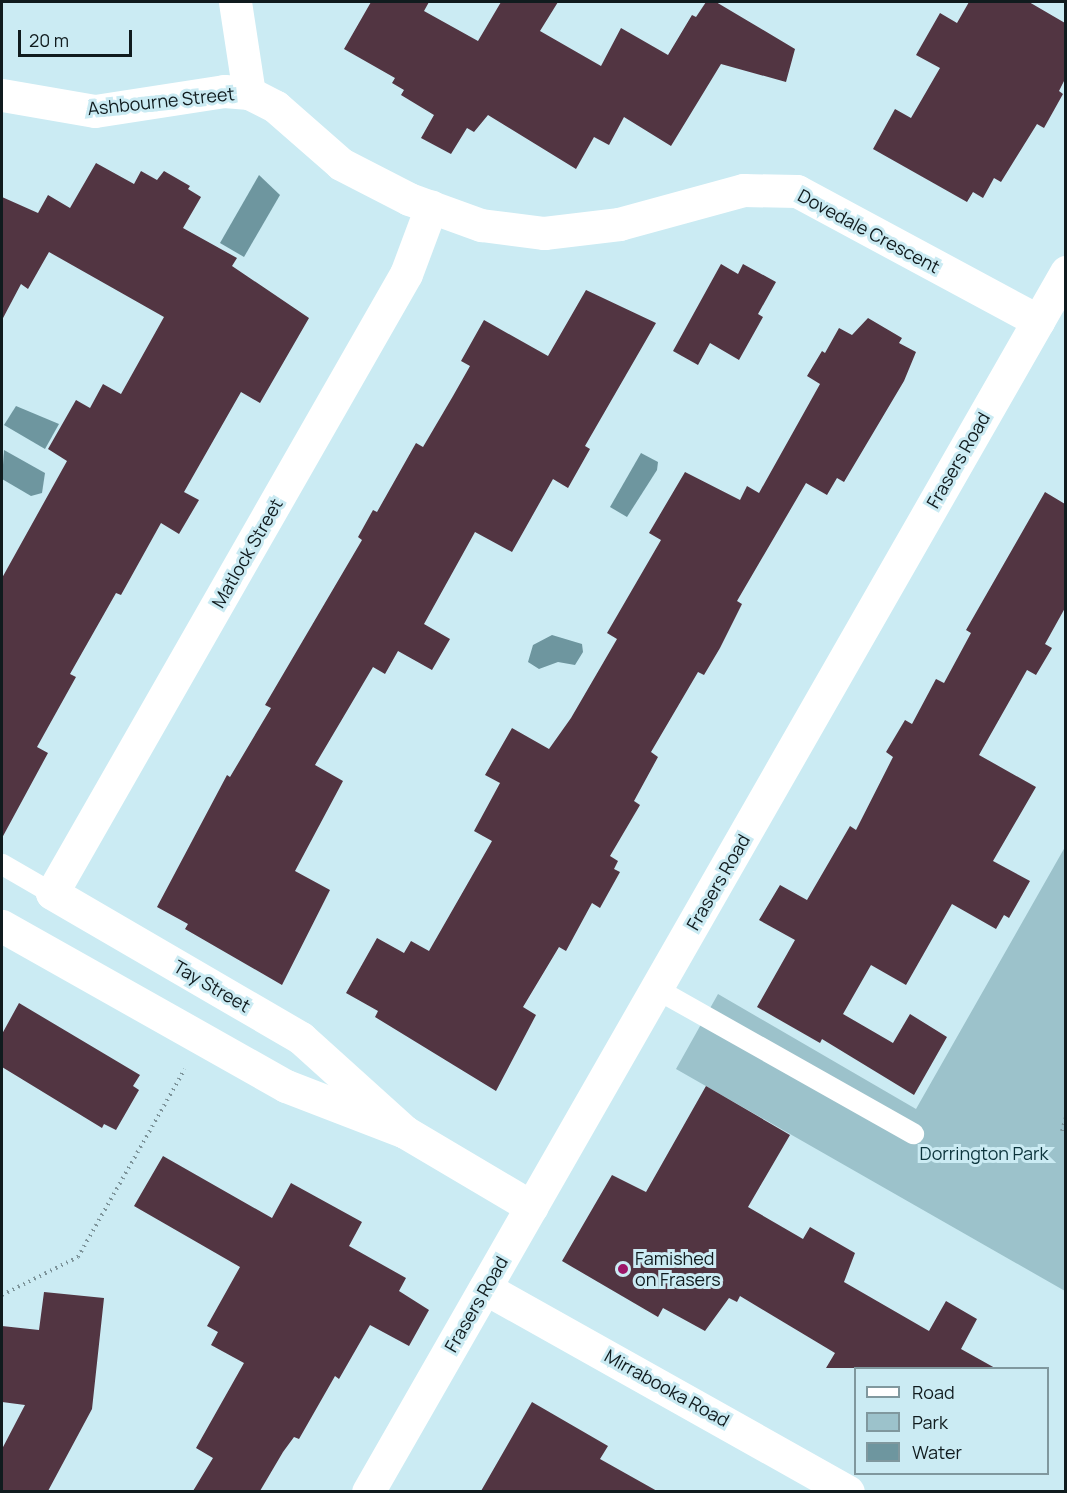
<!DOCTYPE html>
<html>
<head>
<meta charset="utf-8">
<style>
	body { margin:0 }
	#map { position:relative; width:1067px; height:1493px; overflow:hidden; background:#cbebf3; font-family:Manrope,sans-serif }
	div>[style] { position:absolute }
	.green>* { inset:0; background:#9cc2cb }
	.water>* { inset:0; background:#6e969f }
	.building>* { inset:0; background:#523542 }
	.path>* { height:4px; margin-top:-2px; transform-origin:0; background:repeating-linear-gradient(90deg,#7d949a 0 1.5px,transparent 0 6px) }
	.service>* { height:21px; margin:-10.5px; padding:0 10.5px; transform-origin:10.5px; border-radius:10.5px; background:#fff }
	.minor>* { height:33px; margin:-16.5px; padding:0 16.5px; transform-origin:16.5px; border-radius:16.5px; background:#fff }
	.tertiary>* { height:33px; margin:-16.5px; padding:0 16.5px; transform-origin:16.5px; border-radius:16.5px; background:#fff }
	.dots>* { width:16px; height:16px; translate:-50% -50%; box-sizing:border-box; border:3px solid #cbebf3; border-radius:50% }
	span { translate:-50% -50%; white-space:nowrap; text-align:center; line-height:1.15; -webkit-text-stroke:6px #cbebf3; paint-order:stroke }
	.street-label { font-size:18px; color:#101b1e }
	.park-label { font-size:18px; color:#0c343c }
	.poi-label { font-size:18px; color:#101b1e }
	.left { translate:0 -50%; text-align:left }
	.frame { position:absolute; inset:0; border:3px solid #101b1e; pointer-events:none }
	.legend { position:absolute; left:854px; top:1367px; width:195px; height:108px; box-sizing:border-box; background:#cbebf3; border:2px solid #80989e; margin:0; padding:8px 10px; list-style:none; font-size:18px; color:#101b1e }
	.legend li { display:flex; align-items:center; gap:12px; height:30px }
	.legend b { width:30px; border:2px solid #80989e }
	.scale { position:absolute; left:18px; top:30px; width:114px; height:27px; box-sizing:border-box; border:3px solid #101b1e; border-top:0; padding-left:8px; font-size:18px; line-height:21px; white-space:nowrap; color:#101b1e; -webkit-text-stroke:4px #cbebf3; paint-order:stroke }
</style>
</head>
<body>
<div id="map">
	<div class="green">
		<div style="clip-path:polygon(1065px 847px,1065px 1291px,676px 1069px,718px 994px,916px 1109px)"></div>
	</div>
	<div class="water">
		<div style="clip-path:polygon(259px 175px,280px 195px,244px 257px,220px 243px)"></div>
		<div style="clip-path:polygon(16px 406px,59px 424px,45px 449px,4px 425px)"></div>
		<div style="clip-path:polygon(4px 450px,45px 473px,42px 493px,31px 496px,2px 479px)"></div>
		<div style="clip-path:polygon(641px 453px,658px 462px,657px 470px,627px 517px,610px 507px)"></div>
		<div style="clip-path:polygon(552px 635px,582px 644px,583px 652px,575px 665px,558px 662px,539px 669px,528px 662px,533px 645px)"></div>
	</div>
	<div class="building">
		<div style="clip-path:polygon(371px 2px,429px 2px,424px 11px,478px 41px,501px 2px,558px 2px,540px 31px,601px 66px,621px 28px,668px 55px,692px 15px,696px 17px,706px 2px,716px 2px,795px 49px,786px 82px,721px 64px,671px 146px,624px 117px,609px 145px,594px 137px,576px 169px,488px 115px,474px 132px,467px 128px,451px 154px,421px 138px,434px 115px,401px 95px,404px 90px,392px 83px,395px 78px,344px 49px)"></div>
		<div style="clip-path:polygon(969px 2px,1029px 2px,1065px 23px,1065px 79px,1059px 91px,1063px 94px,1044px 128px,1037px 124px,1001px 182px,994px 178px,983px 198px,973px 192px,967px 202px,873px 149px,895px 109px,911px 118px,940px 68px,916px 55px,940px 13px,957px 23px)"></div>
		<div style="clip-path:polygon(96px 163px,134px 184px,141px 171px,157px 180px,164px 171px,190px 186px,188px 189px,201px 197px,183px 228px,237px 258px,232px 266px,309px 318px,260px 403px,241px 392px,184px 492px,199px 500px,179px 534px,161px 523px,121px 595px,116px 593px,70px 674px,76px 677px,37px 747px,48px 753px,2px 838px,2px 578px,67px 461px,48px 449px,76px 400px,90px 408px,103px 384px,121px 394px,164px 317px,49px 252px,28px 289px,21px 284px,2px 320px,2px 197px,38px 213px,48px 195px,70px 208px)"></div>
		<div style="clip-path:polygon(721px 264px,738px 274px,743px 264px,776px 282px,758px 314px,763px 317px,739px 360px,710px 343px,698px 365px,673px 351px)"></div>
		<div style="clip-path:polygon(586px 290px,656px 323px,585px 446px,590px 449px,568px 488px,553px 479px,512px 552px,475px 532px,424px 624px,450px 639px,432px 670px,398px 651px,385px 674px,373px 667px,315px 765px,343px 781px,295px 871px,330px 890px,282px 985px,185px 929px,188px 924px,157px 907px,227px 775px,230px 777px,271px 708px,265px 705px,362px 540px,358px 537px,373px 510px,377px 512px,416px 443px,423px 447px,453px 396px,470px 366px,461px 361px,484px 320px,548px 356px)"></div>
		<div style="clip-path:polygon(868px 318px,902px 338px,899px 343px,916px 352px,904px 381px,844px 482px,837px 478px,827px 495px,806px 483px,737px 601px,742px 604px,720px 648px,704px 675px,698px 672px,651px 752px,658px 757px,634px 801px,640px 805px,610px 856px,618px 861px,614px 869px,620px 872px,600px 908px,592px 903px,566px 951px,559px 947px,523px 1007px,536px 1015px,496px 1091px,375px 1017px,378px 1011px,346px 993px,377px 938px,404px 953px,411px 941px,429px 951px,492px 841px,474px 831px,500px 783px,485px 775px,512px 728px,549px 749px,571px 718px,617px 639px,607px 633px,661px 540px,649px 533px,685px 472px,740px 500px,747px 486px,759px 493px,820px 384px,807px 376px,822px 351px,825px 353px,839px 328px,852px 335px)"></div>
		<div style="clip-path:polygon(1045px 492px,1065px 504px,1065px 608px,1045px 644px,1052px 648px,1036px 675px,1027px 670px,979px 755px,1036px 787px,993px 861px,1030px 881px,1009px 918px,1004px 915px,996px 929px,952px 904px,906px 985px,871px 965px,843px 1014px,893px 1043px,910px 1014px,947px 1037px,914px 1095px,822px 1039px,820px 1043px,757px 1007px,795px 940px,759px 920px,780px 885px,807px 900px,850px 826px,856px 830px,893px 757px,886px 752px,905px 720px,912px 724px,936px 679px,944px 683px,971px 633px,966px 630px)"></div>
		<div style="clip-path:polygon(19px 1003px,140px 1075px,133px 1086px,139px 1090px,116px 1130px,104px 1124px,102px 1128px,2px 1067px,2px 1034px)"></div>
		<div style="clip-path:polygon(706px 1086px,790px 1135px,748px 1207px,803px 1239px,810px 1227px,855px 1253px,844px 1282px,929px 1331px,946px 1301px,977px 1319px,961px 1349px,995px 1368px,826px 1368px,835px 1353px,740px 1296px,737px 1302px,729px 1298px,705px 1331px,663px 1308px,658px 1317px,562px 1261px,612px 1175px,646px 1192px)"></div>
		<div style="clip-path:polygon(163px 1156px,272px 1218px,291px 1183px,362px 1222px,349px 1246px,406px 1278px,399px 1291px,429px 1310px,409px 1346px,370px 1325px,339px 1379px,335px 1376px,299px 1439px,294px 1437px,283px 1452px,260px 1491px,193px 1491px,213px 1458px,196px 1448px,244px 1363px,211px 1345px,218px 1332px,207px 1326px,240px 1267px,134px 1206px)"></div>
		<div style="clip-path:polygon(44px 1292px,104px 1298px,92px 1409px,48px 1491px,2px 1491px,2px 1449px,25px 1405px,2px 1402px,2px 1326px,39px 1330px)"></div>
		<div style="clip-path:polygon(532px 1402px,608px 1446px,600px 1459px,657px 1491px,481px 1491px)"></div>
	</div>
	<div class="path">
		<div style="left:1062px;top:1131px;width:15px;rotate:-74deg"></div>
		<div style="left:2px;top:1295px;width:85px;rotate:-26.6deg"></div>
		<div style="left:78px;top:1257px;width:216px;rotate:-60.4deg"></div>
	</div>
	<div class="service">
		<div style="left:2px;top:864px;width:58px;rotate:30.1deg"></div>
		<div style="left:657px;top:989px;width:294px;rotate:29.4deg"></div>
	</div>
	<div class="minor">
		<div style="left:235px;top:2px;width:92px;rotate:81.3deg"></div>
		<div style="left:249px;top:93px;width:30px;rotate:27deg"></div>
		<div style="left:276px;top:107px;width:86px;rotate:41.2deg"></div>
		<div style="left:341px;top:164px;width:76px;rotate:27.2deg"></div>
		<div style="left:409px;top:199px;width:77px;rotate:19.9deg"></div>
		<div style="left:481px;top:225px;width:64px;rotate:7.2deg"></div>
		<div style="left:544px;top:233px;width:76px;rotate:-6.8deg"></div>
		<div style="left:619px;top:224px;width:129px;rotate:-15.3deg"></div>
		<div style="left:743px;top:190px;width:54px;rotate:1.1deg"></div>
		<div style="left:797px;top:191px;width:274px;rotate:28.3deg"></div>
		<div style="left:2px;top:95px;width:94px;rotate:9.8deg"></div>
		<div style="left:95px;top:111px;width:131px;rotate:-8.8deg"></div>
		<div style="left:224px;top:91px;width:25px;rotate:5deg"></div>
		<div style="left:2px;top:926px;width:326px;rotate:29.4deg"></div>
		<div style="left:286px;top:1086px;width:128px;rotate:21.1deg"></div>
		<div style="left:405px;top:1132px;width:147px;rotate:30.6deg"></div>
		<div style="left:405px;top:1132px;width:140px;rotate:-137.9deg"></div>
		<div style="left:301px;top:1038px;width:288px;rotate:-149.8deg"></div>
		<div style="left:52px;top:893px;width:713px;rotate:-60.24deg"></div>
		<div style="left:406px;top:274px;width:72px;rotate:-69.5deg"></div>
	</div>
	<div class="tertiary">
		<div style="left:485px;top:1288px;width:416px;rotate:29.3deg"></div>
		<div style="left:368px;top:1492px;width:1406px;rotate:-60.22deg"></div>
	</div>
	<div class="dots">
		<div style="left:623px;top:1269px;background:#9c1667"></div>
	</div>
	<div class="street-label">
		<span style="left:161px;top:101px;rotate:-6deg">Ashbourne Street</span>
		<span style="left:869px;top:231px;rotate:28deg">Dovedale Crescent</span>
		<span style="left:958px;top:460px;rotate:-60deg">Frasers Road</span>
		<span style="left:247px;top:553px;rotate:-60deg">Matlock Street</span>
		<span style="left:718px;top:882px;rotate:-60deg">Frasers Road</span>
		<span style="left:212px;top:986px;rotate:30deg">Tay Street</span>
		<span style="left:476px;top:1304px;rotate:-60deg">Frasers Road</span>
		<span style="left:667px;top:1388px;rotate:29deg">Mirrabooka Road</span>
	</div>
	<div class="park-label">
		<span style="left:984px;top:1153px">Dorrington Park</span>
	</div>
	<div class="poi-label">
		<span class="left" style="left:635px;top:1269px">Famished<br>on Frasers</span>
	</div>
	<div class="frame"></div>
	<ul class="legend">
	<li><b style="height:8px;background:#fff"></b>Road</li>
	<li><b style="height:16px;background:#9cc2cb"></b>Park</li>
	<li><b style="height:16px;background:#6e969f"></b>Water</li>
	</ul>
	<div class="scale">20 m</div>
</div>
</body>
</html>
